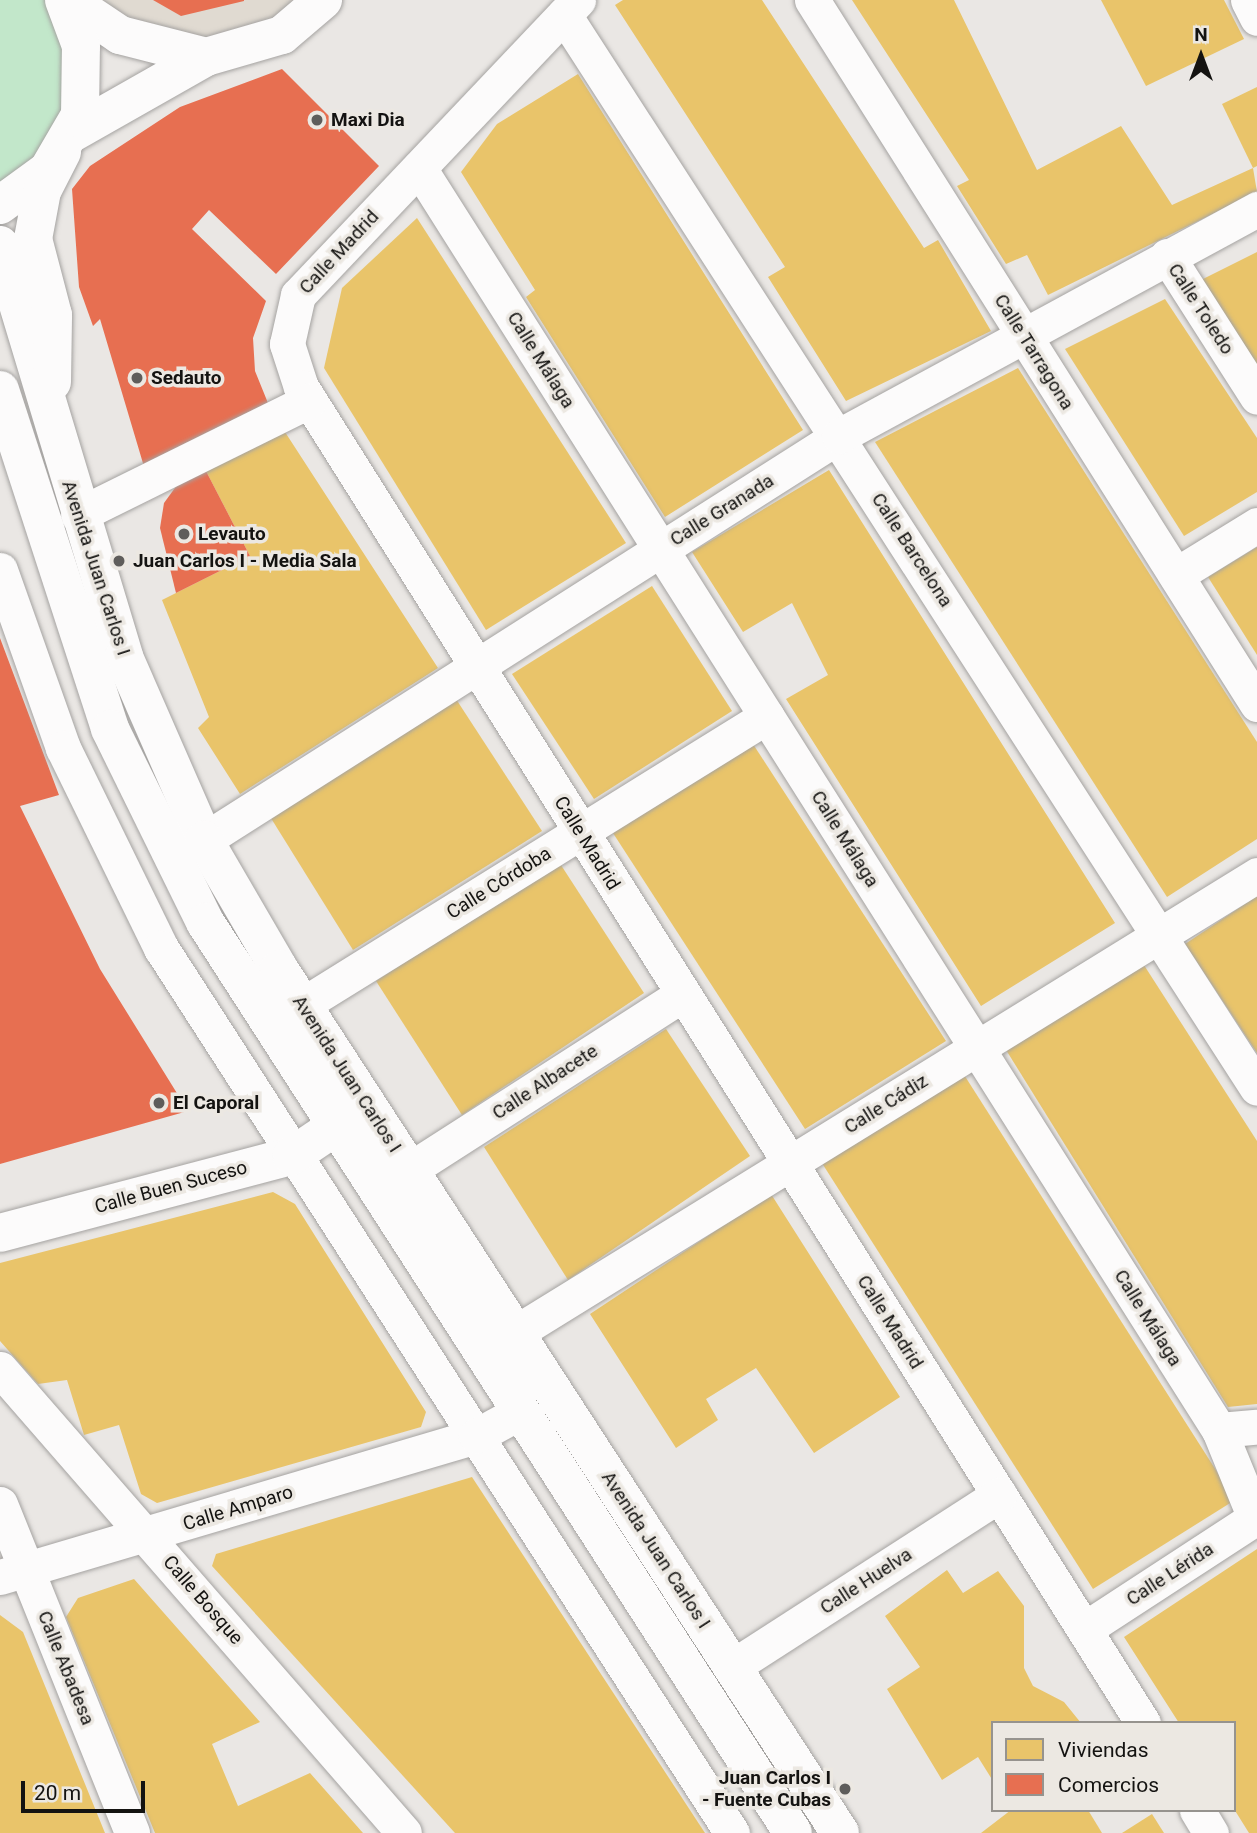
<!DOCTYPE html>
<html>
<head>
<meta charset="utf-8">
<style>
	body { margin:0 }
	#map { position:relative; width:1257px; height:1833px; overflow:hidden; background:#eae7e4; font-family:Roboto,sans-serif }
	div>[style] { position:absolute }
	.built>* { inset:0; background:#e0dad1 }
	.green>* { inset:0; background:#c2e7ca }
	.homes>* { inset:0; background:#e9c46a }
	.shops>* { inset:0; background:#e76f51 }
	.roads { filter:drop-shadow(0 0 2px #a5a3a1) drop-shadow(0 0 2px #a5a3a1) }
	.street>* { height:35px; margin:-17.5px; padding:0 17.5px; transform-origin:17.5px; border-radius:17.5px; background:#fcfbfb }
	.secondary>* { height:38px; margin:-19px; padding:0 19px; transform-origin:19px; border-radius:19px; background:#fcfbfb }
	.primary>* { height:38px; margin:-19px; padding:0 19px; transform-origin:19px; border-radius:19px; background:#fcfbfb }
	.dots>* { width:19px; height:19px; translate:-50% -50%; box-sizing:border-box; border:4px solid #ece8e2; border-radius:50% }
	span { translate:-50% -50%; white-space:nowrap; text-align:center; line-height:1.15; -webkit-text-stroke:7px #ece8e2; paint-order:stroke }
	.poi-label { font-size:19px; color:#141311; font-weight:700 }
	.left { translate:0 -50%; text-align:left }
	.right { translate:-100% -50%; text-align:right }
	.street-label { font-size:19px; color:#141311 }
	.legend { position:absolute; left:991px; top:1721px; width:245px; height:91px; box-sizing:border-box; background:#ece8e2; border:2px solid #96938e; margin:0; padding:9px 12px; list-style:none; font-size:21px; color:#141311 }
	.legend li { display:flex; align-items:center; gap:14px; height:35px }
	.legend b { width:35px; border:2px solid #96938e }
	.north { position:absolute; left:1166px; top:21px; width:70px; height:70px; -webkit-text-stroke:5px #ece8e2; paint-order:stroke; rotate:0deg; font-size:19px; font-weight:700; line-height:28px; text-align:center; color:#141311 }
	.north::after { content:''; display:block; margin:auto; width:24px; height:32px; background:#141311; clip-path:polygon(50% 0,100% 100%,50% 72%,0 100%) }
	.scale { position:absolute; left:21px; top:1781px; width:124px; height:32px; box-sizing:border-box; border:4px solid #141311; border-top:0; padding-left:9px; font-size:21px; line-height:24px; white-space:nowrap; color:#141311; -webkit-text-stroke:5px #ece8e2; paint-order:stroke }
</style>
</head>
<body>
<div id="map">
	<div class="built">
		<div style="clip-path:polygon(68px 0,323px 0,206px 57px)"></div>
	</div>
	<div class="green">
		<div style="clip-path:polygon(0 0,64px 0,84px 92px,0 205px)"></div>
	</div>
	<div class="homes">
		<div style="clip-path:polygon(623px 0,762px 0,924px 248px,938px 240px,991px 331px,846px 401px,768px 277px,785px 267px,615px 5px)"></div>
		<div style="clip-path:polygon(852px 0,954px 0,1037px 170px,1121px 126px,1172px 205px,1253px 168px,1257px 192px,1048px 295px,1027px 255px,1006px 264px,957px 186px,969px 180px)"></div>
		<div style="clip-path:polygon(1101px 0,1224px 0,1244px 39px,1146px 86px)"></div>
		<div style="clip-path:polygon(578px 74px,803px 430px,665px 517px,526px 297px,535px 290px,461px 172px,497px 124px)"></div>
		<div style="clip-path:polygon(1257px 87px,1257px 166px,1253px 168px,1222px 104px)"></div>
		<div style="clip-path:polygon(417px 218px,626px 543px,486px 630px,324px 368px,342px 288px)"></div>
		<div style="clip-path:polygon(1257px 252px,1257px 370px,1199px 281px)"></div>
		<div style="clip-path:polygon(1165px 299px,1257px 438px,1257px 492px,1184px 536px,1065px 349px)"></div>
		<div style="clip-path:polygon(1018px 368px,1257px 742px,1257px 839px,1167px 897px,875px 442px)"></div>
		<div style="clip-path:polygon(285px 432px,438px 668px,240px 794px,198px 728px,209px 717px,162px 600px,250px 556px,206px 471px)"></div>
		<div style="clip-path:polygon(829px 470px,1115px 923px,981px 1006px,786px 699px,828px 675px,792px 603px,743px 632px,692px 552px)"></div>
		<div style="clip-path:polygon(1257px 547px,1257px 655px,1208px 577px)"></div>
		<div style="clip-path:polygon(652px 586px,732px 711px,594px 799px,512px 674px)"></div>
		<div style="clip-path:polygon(456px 699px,542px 831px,353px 950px,269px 815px)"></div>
		<div style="clip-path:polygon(753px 744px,946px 1041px,805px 1129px,611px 830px)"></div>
		<div style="clip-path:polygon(559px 862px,644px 993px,462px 1115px,376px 981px)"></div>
		<div style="clip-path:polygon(1257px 896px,1257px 1053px,1185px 944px)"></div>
		<div style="clip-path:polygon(1142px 962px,1257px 1141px,1257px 1404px,1228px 1407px,1003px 1045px)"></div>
		<div style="clip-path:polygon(666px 1029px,750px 1156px,568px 1280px,484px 1147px)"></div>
		<div style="clip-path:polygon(961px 1070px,1235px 1500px,1093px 1589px,820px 1160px)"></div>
		<div style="clip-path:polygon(273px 1192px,295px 1204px,426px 1412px,421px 1427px,157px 1503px,141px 1494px,119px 1425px,84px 1435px,67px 1380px,38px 1384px,0 1341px,0 1263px)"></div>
		<div style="clip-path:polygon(771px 1194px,900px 1397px,814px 1453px,756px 1368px,706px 1399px,718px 1420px,676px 1448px,590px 1314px)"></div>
		<div style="clip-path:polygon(472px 1477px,705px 1833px,455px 1833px,212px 1566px,216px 1554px)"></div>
		<div style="clip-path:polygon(1257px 1549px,1257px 1833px,1249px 1833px,1234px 1809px,1234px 1723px,1179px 1723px,1124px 1637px)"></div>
		<div style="clip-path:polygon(947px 1570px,963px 1593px,998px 1571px,1024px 1606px,1024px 1668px,1033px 1686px,1064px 1702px,1081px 1723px,993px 1723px,993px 1781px,978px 1757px,942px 1780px,887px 1689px,920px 1667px,885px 1616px)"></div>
		<div style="clip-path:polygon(134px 1579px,260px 1722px,212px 1744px,238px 1806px,310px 1773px,363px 1833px,155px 1833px,66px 1617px,78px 1598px)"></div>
		<div style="clip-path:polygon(0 1615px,23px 1632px,105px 1833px,0 1833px)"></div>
		<div style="clip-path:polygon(1011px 1810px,1088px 1810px,1102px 1833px,981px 1833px)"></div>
		<div style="clip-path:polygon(1152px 1814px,1164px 1833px,1122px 1833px)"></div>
	</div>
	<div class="shops">
		<div style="clip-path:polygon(153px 0,244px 0,244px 1px,181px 16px)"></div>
		<div style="clip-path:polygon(282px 69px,379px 166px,276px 274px,209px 210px,192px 229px,266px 301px,253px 338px,255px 371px,270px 408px,145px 470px,100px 319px,93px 326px,79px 287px,72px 189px,90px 166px,180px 107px)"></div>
		<div style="clip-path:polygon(206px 471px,250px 556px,176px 593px,160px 528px,164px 503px,177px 485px)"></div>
		<div style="clip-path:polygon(0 638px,59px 795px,20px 806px,100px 969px,188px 1111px,0 1164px)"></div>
	</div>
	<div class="roads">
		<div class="street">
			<div style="left:578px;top:0;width:407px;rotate:133.5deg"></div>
			<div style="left:298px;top:295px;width:50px;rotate:102.7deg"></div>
			<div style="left:287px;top:344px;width:45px;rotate:72deg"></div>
			<div style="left:301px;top:387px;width:1579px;rotate:57.78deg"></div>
			<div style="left:812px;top:0;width:833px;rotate:57.7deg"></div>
			<div style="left:1248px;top:0;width:20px;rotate:63deg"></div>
			<div style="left:564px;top:15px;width:1277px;rotate:57.14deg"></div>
			<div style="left:419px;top:168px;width:1494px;rotate:57.63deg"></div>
			<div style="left:1219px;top:1430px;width:95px;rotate:67.8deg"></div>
			<div style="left:1255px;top:1518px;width:203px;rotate:146.9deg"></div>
			<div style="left:1167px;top:256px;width:167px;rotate:57.4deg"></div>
			<div style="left:78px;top:515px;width:258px;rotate:-26.3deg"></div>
			<div style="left:0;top:570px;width:189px;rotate:70.5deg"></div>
			<div style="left:63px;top:748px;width:223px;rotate:63.9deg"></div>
			<div style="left:161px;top:948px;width:1053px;rotate:57.17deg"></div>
			<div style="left:1176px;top:575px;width:95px;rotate:-31.7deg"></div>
			<div style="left:204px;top:840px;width:753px;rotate:-32.47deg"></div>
			<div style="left:839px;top:436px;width:476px;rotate:-28.5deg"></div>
			<div style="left:302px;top:1005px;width:547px;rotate:-31.86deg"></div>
			<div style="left:409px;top:1170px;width:322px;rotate:-32.7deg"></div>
			<div style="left:515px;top:1333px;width:872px;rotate:-31.68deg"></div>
			<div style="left:0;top:1369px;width:615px;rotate:48.95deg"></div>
			<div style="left:1219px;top:1430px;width:38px;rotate:-5deg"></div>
			<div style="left:0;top:1504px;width:354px;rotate:68.1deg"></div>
			<div style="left:0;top:1577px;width:496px;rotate:-16.5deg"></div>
			<div style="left:476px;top:1436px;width:50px;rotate:-28.6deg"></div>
			<div style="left:732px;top:1667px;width:318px;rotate:-32.8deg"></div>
			<div style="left:1197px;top:1810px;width:27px;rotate:59deg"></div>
		</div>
		<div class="secondary">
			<div style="left:68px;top:0;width:63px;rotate:33.9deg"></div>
			<div style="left:120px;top:35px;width:89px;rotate:14.3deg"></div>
			<div style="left:74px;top:132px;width:152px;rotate:-29.6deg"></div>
			<div style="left:206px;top:57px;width:79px;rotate:-16.1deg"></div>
			<div style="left:282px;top:35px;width:54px;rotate:-40.5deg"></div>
			<div style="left:0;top:1233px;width:302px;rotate:-14.8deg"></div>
			<div style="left:292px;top:1156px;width:52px;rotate:-34deg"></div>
		</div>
		<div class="primary">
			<div style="left:0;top:205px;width:59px;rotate:-36.1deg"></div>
			<div style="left:48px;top:170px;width:64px;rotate:-59.8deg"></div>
			<div style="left:80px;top:115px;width:69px;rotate:-89.2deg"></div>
			<div style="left:81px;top:46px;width:49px;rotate:-110.3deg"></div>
			<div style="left:0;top:245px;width:430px;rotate:73.2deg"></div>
			<div style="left:124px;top:657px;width:200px;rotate:66.4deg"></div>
			<div style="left:204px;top:840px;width:149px;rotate:59.8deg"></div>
			<div style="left:279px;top:969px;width:1030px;rotate:57deg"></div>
			<div style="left:52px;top:382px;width:67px;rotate:-89.1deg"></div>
			<div style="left:53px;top:315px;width:79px;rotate:-104.7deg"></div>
			<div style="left:33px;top:239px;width:49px;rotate:-79.4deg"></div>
			<div style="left:42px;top:191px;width:44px;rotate:-62.9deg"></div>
			<div style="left:0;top:390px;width:356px;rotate:72deg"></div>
			<div style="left:110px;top:729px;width:215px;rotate:63.8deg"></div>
			<div style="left:205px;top:922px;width:1084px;rotate:57.16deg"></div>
		</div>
	</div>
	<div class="dots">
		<div style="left:317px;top:120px;background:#5f5d5b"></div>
		<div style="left:137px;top:378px;background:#5f5d5b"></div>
		<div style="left:184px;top:534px;background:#5f5d5b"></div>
		<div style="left:119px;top:561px;background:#5f5d5b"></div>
		<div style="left:159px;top:1103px;background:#5f5d5b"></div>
		<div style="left:845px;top:1789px;background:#5f5d5b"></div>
	</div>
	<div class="poi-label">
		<span class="left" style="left:331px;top:120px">Maxi Dia</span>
		<span class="left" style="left:151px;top:378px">Sedauto</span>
		<span class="left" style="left:198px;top:534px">Levauto</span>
		<span class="left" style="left:133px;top:561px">Juan Carlos I - Media Sala</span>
		<span class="left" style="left:173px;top:1103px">El Caporal</span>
		<span class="right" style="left:831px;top:1789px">Juan Carlos I<br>- Fuente Cubas</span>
	</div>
	<div class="street-label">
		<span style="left:339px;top:252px;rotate:-47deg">Calle Madrid</span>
		<span style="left:1201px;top:309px;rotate:57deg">Calle Toledo</span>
		<span style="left:1034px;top:352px;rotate:58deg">Calle Tarragona</span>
		<span style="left:541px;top:360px;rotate:58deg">Calle Málaga</span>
		<span style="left:722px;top:510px;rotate:-32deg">Calle Granada</span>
		<span style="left:912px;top:550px;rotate:57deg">Calle Barcelona</span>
		<span style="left:96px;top:568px;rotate:72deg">Avenida Juan Carlos I</span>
		<span style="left:845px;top:839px;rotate:58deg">Calle Málaga</span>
		<span style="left:587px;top:843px;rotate:58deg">Calle Madrid</span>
		<span style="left:499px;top:883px;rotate:-32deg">Calle Córdoba</span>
		<span style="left:347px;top:1074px;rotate:57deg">Avenida Juan Carlos I</span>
		<span style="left:545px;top:1082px;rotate:-33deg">Calle Albacete</span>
		<span style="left:886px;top:1104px;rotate:-32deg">Calle Cádiz</span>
		<span style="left:171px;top:1187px;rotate:-15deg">Calle Buen Suceso</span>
		<span style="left:1148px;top:1318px;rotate:58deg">Calle Málaga</span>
		<span style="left:890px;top:1322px;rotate:58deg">Calle Madrid</span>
		<span style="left:238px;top:1508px;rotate:-17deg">Calle Amparo</span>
		<span style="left:656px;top:1550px;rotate:57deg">Avenida Juan Carlos I</span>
		<span style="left:1170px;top:1574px;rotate:-33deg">Calle Lérida</span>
		<span style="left:866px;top:1581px;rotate:-33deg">Calle Huelva</span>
		<span style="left:203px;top:1600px;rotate:49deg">Calle Bosque</span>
		<span style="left:66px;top:1668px;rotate:68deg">Calle Abadesa</span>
	</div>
	<ul class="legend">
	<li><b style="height:19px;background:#e9c46a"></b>Viviendas</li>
	<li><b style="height:19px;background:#e76f51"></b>Comercios</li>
	</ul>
	<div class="north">N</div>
	<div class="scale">20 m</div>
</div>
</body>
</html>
